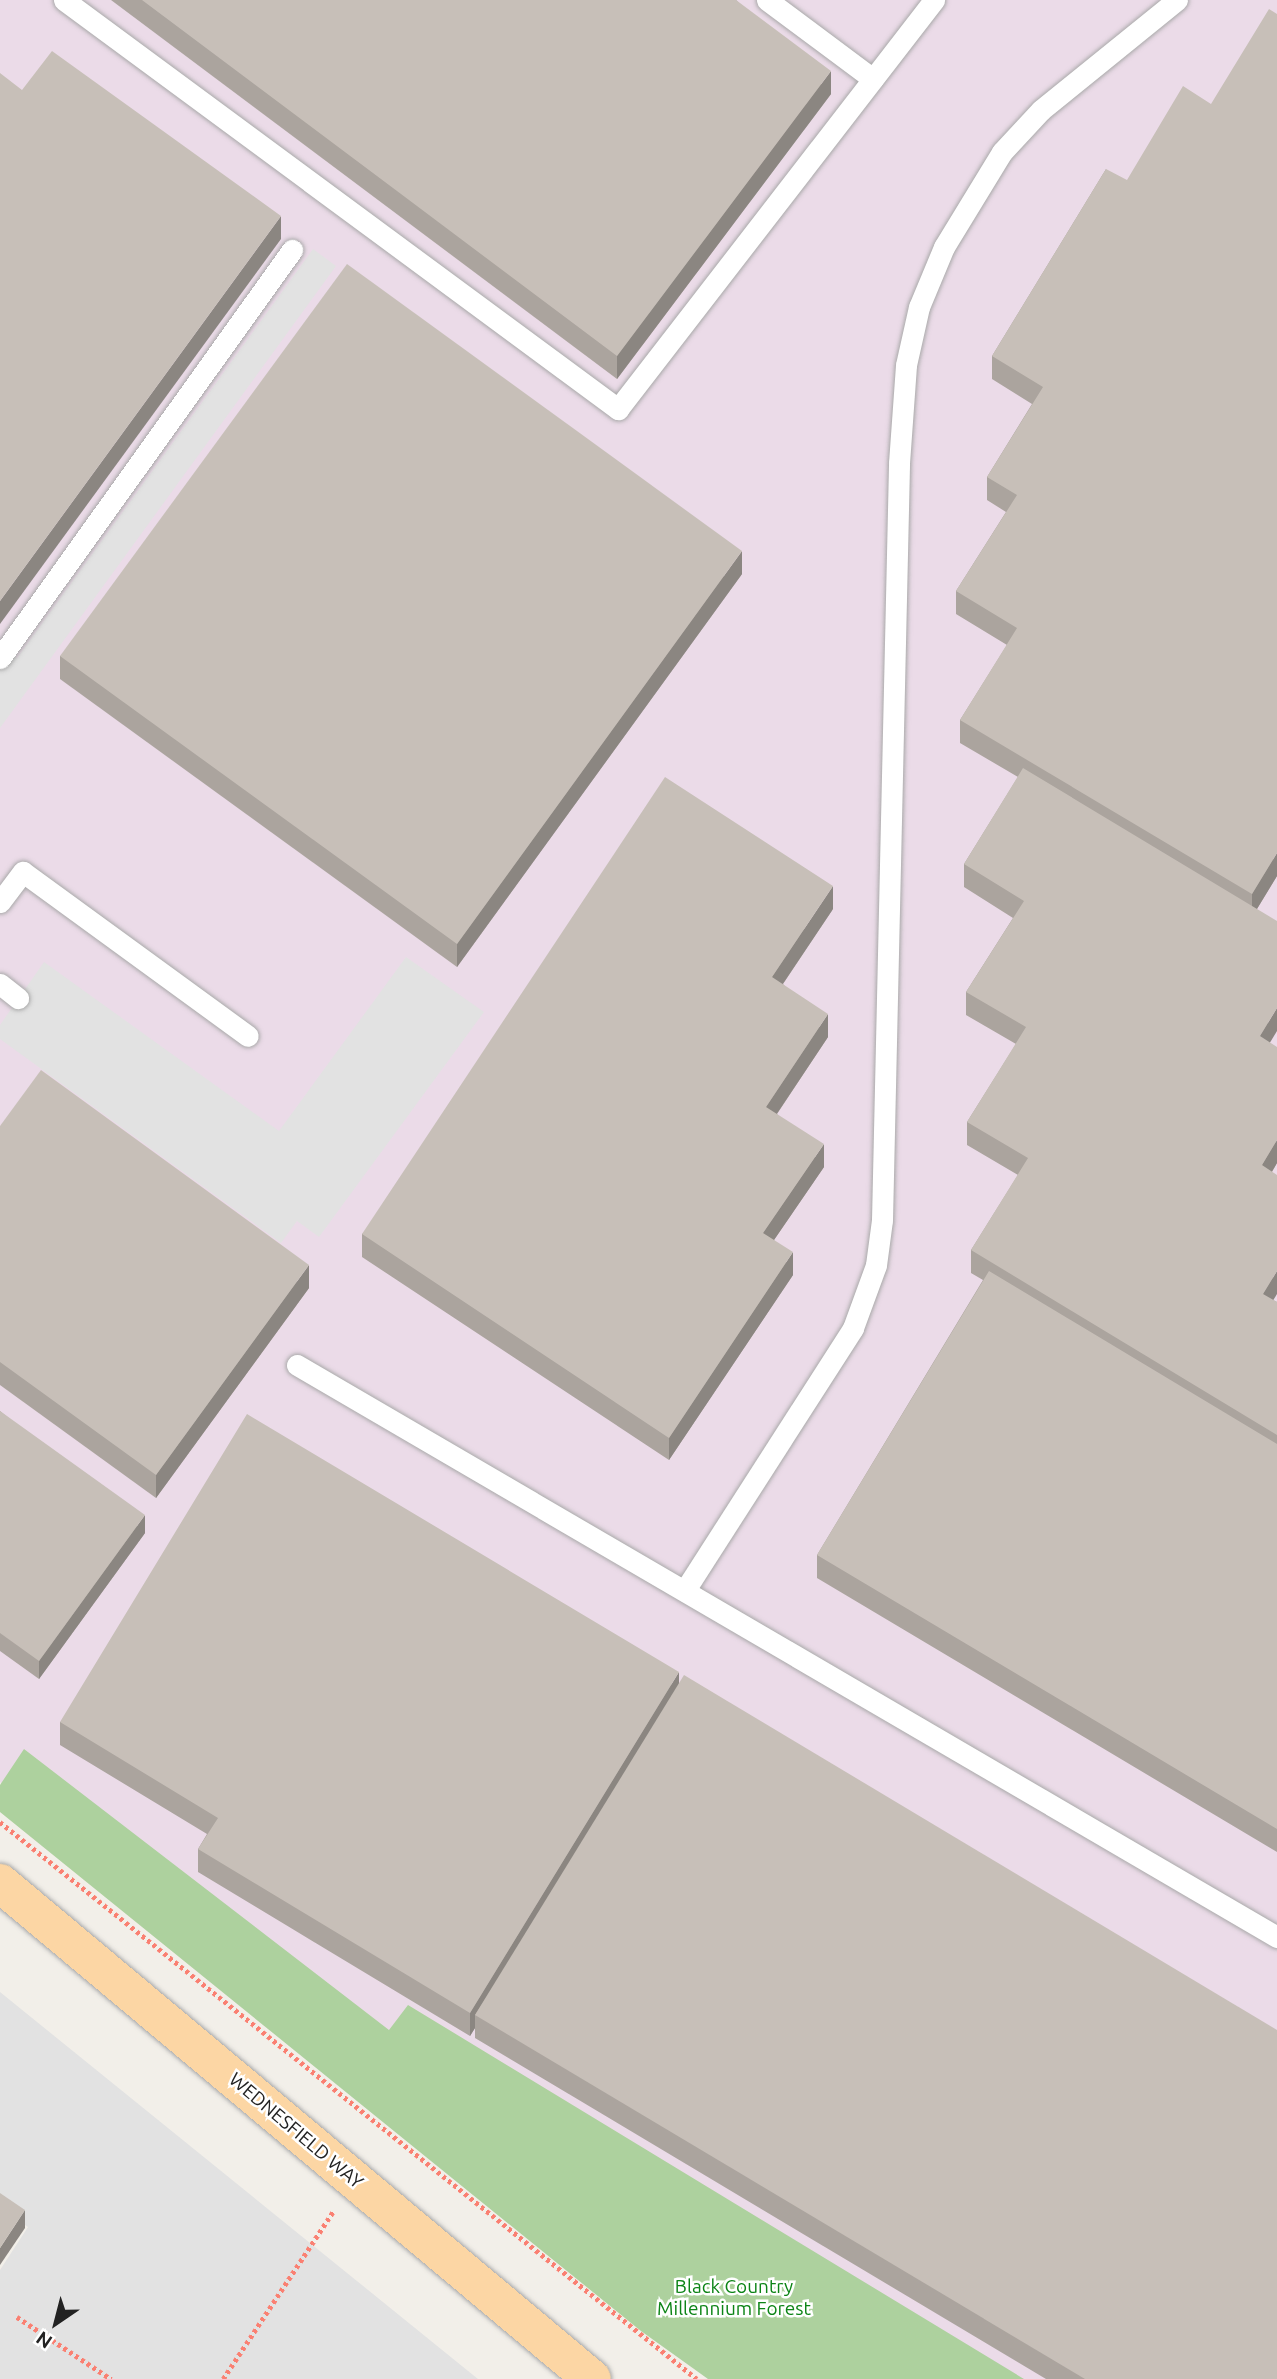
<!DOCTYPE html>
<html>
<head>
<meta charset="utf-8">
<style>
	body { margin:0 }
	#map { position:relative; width:1277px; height:2379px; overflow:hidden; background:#f2efe9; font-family:Ubuntu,sans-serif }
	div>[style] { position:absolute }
	.industrial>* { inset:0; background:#ebdbe8 }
	.forest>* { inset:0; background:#add19e }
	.parking>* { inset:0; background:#e2e2e2 }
	.path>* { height:4.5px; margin-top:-2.25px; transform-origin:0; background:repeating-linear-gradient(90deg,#fa8072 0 3.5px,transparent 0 7px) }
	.roads { filter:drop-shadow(0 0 2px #a9a9a9) drop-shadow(0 0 2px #a9a9a9) }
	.lane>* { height:21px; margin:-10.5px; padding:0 10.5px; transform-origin:10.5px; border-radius:10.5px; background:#fff }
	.primary>* { height:38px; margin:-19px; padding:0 19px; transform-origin:19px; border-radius:19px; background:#fcd6a4 }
	.wall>* { inset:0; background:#aba49e }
	.shaded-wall>* { inset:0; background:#8b8681 }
	.building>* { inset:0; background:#c7bfb8 }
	span { translate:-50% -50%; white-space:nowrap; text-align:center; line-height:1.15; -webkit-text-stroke:5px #fff; paint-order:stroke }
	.street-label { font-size:19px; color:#222 }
	.park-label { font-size:19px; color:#0c8416 }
	.north { position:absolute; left:21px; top:2288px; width:70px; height:70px; -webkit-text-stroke:5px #fff; paint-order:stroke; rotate:215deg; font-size:19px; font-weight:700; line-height:28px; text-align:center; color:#222 }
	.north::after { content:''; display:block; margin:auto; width:24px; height:32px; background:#222; clip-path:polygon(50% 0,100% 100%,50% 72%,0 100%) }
</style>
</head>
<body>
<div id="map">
	<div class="industrial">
		<div style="clip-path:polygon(0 0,1277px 0,1277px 2379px,859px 2379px,692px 2309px,0 1782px)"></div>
	</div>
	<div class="forest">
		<div style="clip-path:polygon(24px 1749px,389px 2030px,408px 2005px,1024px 2379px,708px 2379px,641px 2331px,0 1812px,0 1785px)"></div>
	</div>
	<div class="parking">
		<div style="clip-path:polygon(313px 249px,336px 266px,0 728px,0 646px,17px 658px)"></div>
		<div style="clip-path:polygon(406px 957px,484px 1012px,319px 1237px,297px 1221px,281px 1243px,0 1039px,0 1025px,44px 962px,279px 1131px)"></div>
		<div style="clip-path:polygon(0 1992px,478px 2379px,0 2379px,0 2270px,28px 2227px,0 2208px)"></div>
	</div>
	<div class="path">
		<div style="left:0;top:1822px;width:892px;rotate:38.63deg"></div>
		<div style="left:17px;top:2317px;width:113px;rotate:33.4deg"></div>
		<div style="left:223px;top:2379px;width:202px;rotate:-56.7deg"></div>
	</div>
	<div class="roads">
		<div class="lane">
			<div style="left:64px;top:0;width:689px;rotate:36.44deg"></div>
			<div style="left:618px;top:409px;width:517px;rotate:-52.31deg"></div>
			<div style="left:767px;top:0;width:132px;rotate:36.7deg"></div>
			<div style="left:0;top:658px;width:502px;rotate:-54.41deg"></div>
			<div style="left:0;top:902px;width:38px;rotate:-53deg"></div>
			<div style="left:23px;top:872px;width:278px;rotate:36.1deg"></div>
			<div style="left:0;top:984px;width:23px;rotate:38deg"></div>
			<div style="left:297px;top:1365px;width:1135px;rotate:30.27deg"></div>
			<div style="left:685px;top:1590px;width:311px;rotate:-57.3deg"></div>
			<div style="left:853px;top:1328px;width:67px;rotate:-69.9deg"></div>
			<div style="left:876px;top:1265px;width:45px;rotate:-82.4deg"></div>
			<div style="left:882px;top:1220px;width:757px;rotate:-88.71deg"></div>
			<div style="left:899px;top:463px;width:98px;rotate:-85.9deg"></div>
			<div style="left:906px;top:365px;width:59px;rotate:-77.4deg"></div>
			<div style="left:919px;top:307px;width:65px;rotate:-67.4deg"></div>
			<div style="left:944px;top:247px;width:111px;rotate:-58.6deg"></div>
			<div style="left:1002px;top:152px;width:57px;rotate:-47.1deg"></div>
			<div style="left:1041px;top:110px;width:175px;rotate:-39deg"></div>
		</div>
		<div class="primary">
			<div style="left:0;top:1883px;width:772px;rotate:39.96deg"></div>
		</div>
	</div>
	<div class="wall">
		<div style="clip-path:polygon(111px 0,736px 0,831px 94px,617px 379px)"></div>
		<div style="clip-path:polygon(1106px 169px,1277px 876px,1257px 909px,1270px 1042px,1277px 1163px,1272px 1172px,1273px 1300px,1277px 1302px,1277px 1852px,817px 1578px,817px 1555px,983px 1280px,971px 1273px,971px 1250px,1018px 1175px,967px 1145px,967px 1122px,1016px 1044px,966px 1015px,966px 992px,1013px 918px,964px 887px,964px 864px,1018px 777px,960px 743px,960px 720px,1007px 645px,956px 614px,956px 591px,1006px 512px,987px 500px,987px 477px,1032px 404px,992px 379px,992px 356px)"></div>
		<div style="clip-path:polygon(742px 574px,457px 967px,60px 679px,60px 656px)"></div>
		<div style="clip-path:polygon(833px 909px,783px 984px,828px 1037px,777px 1114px,824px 1167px,774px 1240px,793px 1275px,669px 1460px,362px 1257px,362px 1234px)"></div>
		<div style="clip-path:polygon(0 1126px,309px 1288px,156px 1498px,0 1385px)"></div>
		<div style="clip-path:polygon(0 1411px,145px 1533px,39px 1679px,0 1651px)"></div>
		<div style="clip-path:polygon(679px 1684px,1277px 2379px,1046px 2379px,475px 2038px,475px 2028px,470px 2036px,198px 1872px,198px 1849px,207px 1834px,60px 1745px,60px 1722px)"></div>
	</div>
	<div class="shaded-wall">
		<div style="clip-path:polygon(831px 71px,831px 94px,617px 379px,617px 356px)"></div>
		<div style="clip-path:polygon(281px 216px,281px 239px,0 624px,0 601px)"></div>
		<div style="clip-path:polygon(742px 551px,742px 574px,457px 967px,457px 944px)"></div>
		<div style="clip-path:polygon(1277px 853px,1277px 876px,1252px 917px,1252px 894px)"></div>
		<div style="clip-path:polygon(833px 886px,833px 909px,772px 1000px,772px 977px)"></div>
		<div style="clip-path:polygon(1277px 1008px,1277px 1031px,1260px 1059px,1260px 1036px)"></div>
		<div style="clip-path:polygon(828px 1014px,828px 1037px,766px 1130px,766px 1107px)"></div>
		<div style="clip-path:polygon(1277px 1140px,1277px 1163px,1262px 1188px,1262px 1165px)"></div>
		<div style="clip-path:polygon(824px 1144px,824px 1167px,763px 1256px,763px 1233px)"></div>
		<div style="clip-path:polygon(793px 1252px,793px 1275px,669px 1460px,669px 1438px)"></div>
		<div style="clip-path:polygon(309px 1265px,309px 1288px,156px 1498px,156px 1475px)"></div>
		<div style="clip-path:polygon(1277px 1271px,1277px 1294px,1263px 1317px,1263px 1294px)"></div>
		<div style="clip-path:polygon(145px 1515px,145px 1533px,39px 1679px,39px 1661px)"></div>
		<div style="clip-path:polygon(679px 1672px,679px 1695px,475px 2015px,475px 2028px,470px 2036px,470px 2013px)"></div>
		<div style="clip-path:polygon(25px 2210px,25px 2228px,0 2265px,0 2248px)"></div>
	</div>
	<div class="building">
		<div style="clip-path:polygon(142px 0,736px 0,831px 71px,617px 356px)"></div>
		<div style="clip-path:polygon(1269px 9px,1277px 14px,1277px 853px,1252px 894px,960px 720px,1017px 628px,956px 591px,1017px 495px,987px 477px,1043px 387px,992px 356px,1106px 169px,1127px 180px,1183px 86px,1211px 104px)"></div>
		<div style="clip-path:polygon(52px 51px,281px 216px,0 601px,0 73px,22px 90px)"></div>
		<div style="clip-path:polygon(347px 264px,742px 551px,457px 944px,60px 656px)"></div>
		<div style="clip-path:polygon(1023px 768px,1277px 921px,1277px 1008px,1260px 1036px,1277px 1047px,1277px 1140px,1262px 1165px,1277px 1175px,1277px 1271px,1263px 1294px,1277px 1302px,1277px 1435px,971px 1250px,1028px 1158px,967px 1122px,1026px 1027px,966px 992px,1024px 901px,964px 864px)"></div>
		<div style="clip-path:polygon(665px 777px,833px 886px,772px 977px,828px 1014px,766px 1107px,824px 1144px,763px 1233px,793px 1252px,669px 1438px,362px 1234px)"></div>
		<div style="clip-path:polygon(41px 1070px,309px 1265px,156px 1475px,0 1362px,0 1126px)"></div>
		<div style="clip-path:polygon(989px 1271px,1277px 1444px,1277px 1829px,817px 1555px)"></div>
		<div style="clip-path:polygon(0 1411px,145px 1515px,39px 1661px,0 1633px)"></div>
		<div style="clip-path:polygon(247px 1414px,679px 1672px,470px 2013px,198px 1849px,218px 1818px,60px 1722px)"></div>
		<div style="clip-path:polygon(684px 1675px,1277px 2030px,1277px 2379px,1085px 2379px,475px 2015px)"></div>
		<div style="clip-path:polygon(0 2193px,25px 2210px,0 2248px)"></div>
	</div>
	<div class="street-label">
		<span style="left:296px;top:2131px;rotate:40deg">WEDNESFIELD WAY</span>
	</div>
	<div class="park-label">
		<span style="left:734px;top:2298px">Black Country<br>Millennium Forest</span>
	</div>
	<div class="north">N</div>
</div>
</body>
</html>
